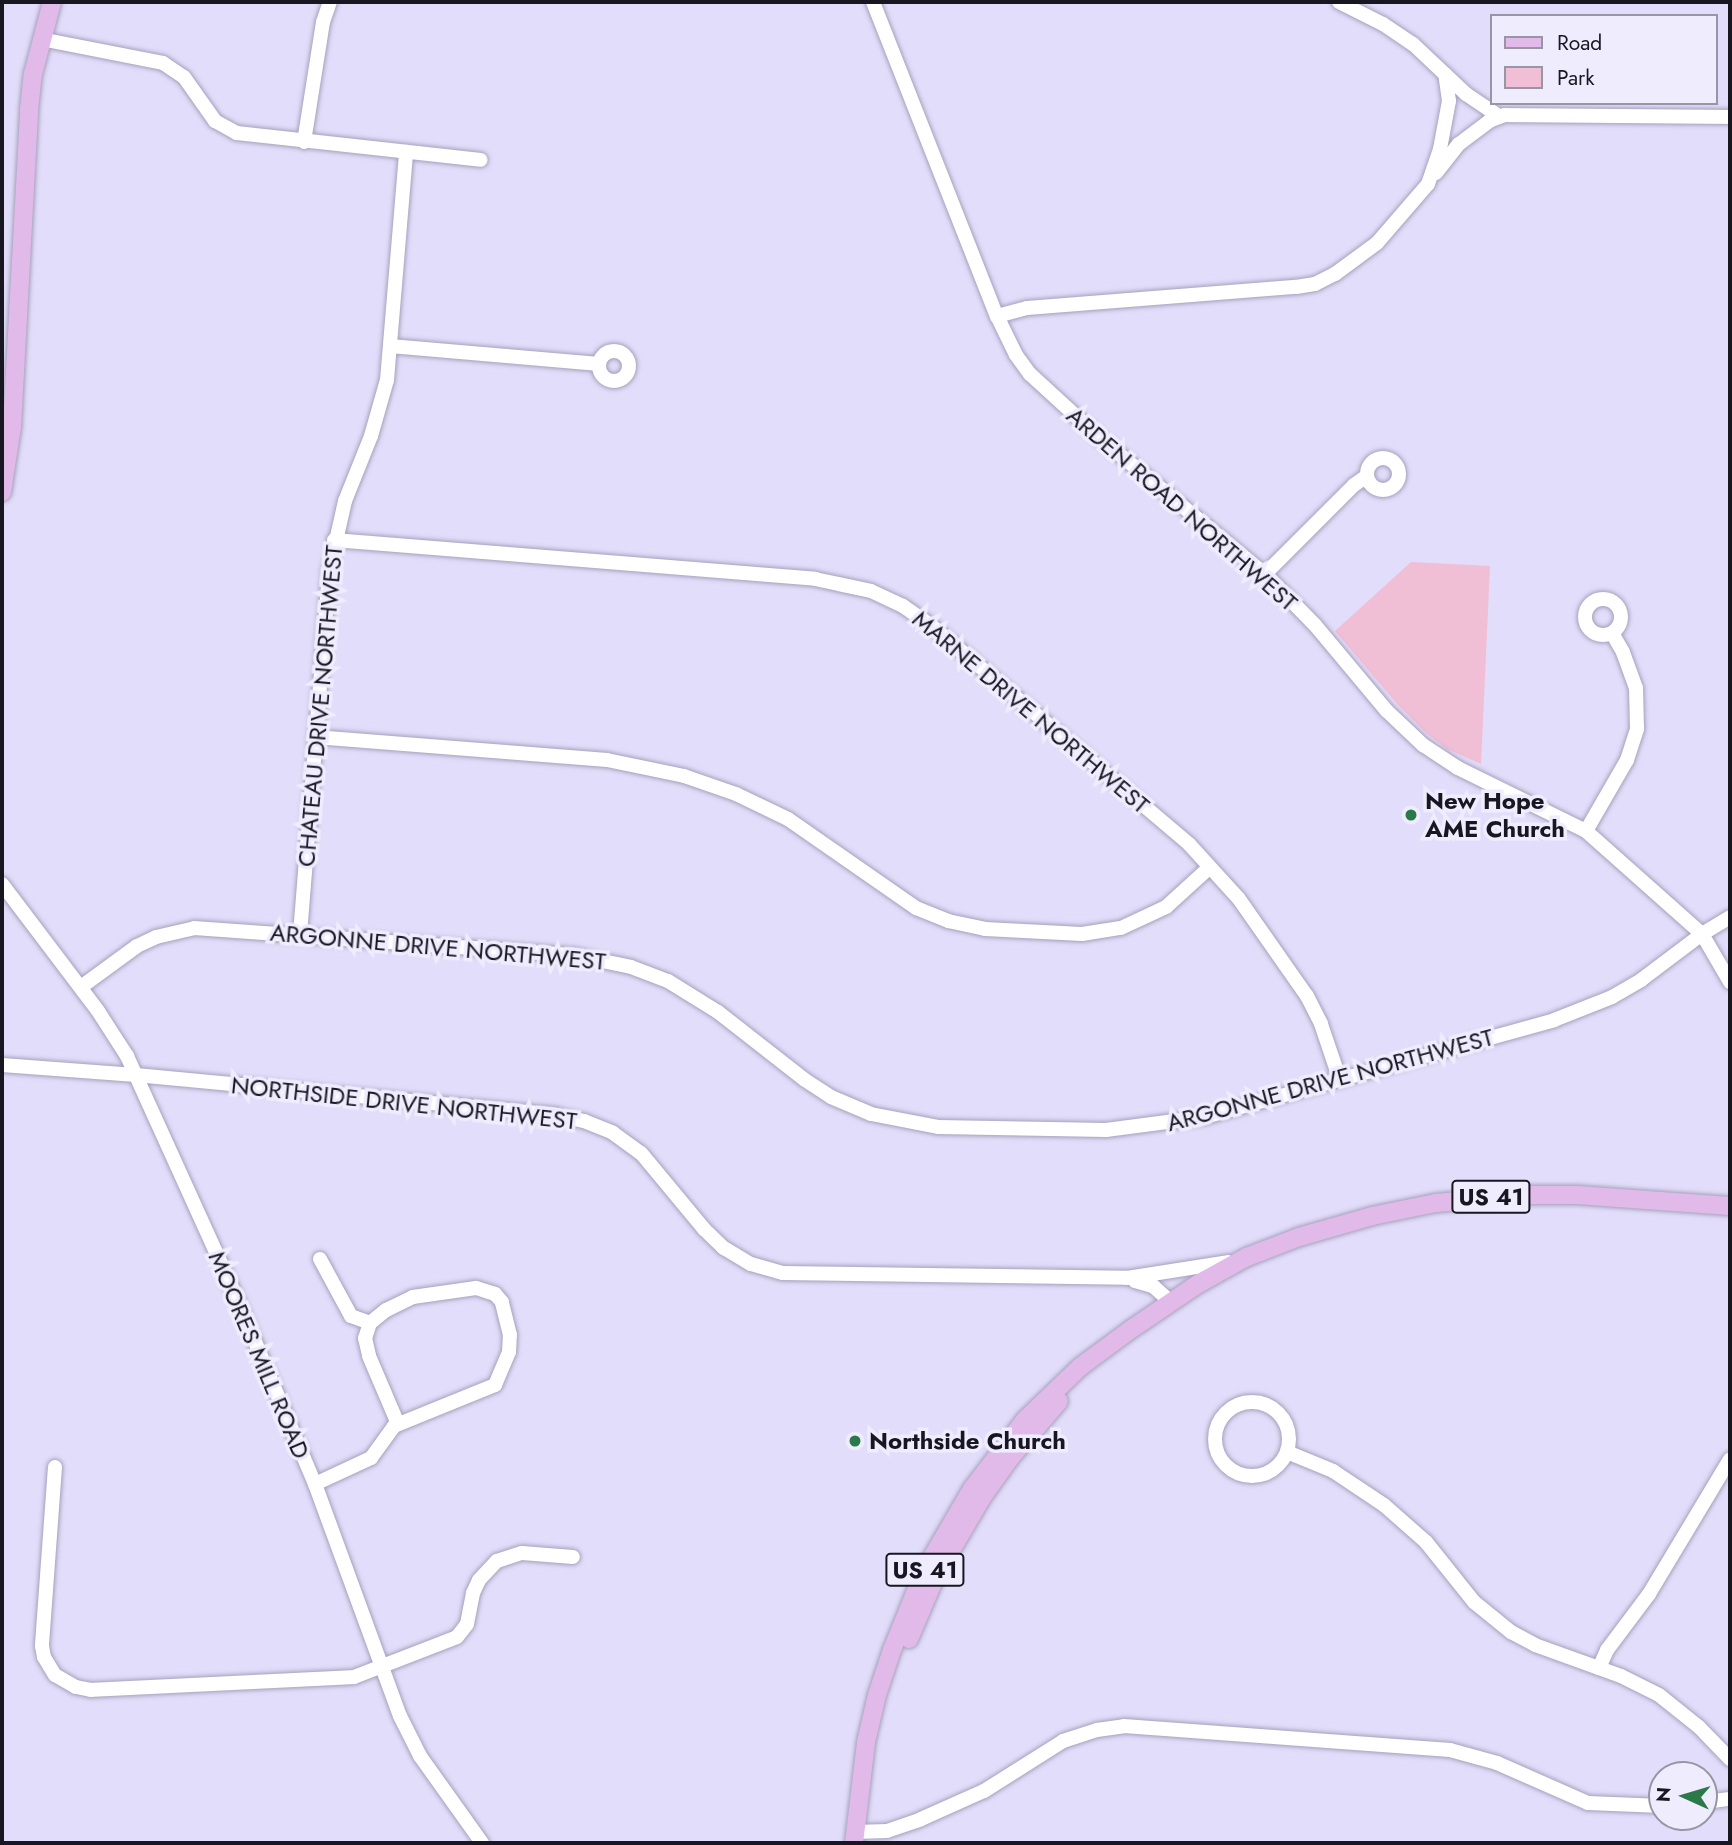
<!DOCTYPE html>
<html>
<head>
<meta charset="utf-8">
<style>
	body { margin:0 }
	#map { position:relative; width:1732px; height:1845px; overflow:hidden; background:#e2ddfa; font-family:Jost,sans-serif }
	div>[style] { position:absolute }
	.green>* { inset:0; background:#f0bed5 }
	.roads { filter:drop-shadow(0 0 2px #a6a1bd) drop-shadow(0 0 2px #a6a1bd) }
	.minor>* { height:14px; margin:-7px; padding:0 7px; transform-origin:7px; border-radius:7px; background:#fff }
	.minor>.ring { margin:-7px; padding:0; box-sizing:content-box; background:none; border:14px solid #fff; border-radius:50% }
	.major>* { height:18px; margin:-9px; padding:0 9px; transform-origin:9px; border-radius:9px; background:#e2bae9 }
	.dots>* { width:19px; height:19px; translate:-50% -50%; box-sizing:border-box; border:4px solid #eeecfd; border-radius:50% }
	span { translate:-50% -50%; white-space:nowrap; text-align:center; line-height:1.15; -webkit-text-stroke:7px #eeecfd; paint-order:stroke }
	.shield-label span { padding:2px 5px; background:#eeecfd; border:2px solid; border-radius:5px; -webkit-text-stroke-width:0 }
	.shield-label { font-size:23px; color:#181620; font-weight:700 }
	.street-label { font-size:24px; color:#181620 }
	.poi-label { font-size:24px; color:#181620; font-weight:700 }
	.left { translate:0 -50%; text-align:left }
	.frame { position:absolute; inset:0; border:4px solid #181620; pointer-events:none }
	.legend { position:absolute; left:1490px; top:14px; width:228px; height:91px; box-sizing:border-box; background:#eeecfd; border:2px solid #9896a5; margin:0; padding:9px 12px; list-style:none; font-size:21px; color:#181620 }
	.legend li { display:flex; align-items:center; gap:14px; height:35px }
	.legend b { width:35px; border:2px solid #9896a5 }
	.north { position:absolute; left:1648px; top:1761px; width:70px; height:70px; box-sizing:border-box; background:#eeecfd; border:2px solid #9896a5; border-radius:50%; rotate:274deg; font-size:19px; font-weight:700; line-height:28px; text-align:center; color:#181620 }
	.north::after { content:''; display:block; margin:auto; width:24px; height:32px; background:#2b7848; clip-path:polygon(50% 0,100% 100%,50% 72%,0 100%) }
</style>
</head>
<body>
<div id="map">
	<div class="green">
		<div style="clip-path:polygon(1411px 562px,1490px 566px,1481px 764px,1447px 749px,1426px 733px,1398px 705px,1335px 631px)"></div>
	</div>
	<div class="roads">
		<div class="minor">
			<div style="left:873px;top:2px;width:338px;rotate:68.5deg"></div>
			<div style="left:997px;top:316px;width:43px;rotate:64deg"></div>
			<div style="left:1016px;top:355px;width:24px;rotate:54deg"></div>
			<div style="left:1030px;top:374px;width:96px;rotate:42.5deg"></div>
			<div style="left:1101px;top:439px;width:212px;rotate:39.5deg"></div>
			<div style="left:1265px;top:574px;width:71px;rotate:45.6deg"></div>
			<div style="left:1315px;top:625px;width:112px;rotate:50.1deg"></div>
			<div style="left:1387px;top:711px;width:50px;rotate:43.4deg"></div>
			<div style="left:1423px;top:745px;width:42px;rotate:33.3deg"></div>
			<div style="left:1458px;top:768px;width:143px;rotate:26.2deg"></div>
			<div style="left:1586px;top:831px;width:155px;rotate:41.6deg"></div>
			<div style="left:1702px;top:934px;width:56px;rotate:59.7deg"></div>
			<div style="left:1339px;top:2px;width:49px;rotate:26.6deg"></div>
			<div style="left:1383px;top:24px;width:36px;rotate:34deg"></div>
			<div style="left:1413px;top:44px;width:73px;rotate:43.3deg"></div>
			<div style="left:1466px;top:94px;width:40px;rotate:34deg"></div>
			<div style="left:41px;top:39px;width:124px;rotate:11.1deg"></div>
			<div style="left:163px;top:63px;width:25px;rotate:34deg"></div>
			<div style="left:184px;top:77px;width:54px;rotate:54.8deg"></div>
			<div style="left:215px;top:121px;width:25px;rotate:29deg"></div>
			<div style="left:237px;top:133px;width:245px;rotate:6.3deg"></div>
			<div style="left:304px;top:142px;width:121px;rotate:-81deg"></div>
			<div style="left:323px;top:22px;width:21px;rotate:-71deg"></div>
			<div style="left:1436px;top:173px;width:37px;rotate:-52deg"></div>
			<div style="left:1459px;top:144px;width:38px;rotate:-37deg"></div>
			<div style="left:1489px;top:121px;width:17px;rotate:-21deg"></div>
			<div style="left:1505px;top:115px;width:225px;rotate:0.5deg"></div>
			<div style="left:997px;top:316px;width:31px;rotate:-15deg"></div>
			<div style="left:1027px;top:308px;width:270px;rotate:-4.5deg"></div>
			<div style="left:1296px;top:287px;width:19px;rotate:-9deg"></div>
			<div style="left:1315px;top:284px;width:22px;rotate:-27deg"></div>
			<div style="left:1335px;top:274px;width:52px;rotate:-36.4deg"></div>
			<div style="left:1377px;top:243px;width:78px;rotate:-49.2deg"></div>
			<div style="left:1428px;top:184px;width:37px;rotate:-71deg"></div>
			<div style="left:1440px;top:149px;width:49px;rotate:-79.4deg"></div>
			<div style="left:1449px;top:101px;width:27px;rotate:-98deg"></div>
			<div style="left:390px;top:346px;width:210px;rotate:4.9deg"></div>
			<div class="ring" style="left:599px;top:351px;width:16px;height:16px"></div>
			<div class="ring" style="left:1367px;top:458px;width:18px;height:18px"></div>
			<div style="left:334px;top:540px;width:483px;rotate:4.6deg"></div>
			<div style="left:815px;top:579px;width:57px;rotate:12.1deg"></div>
			<div style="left:871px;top:591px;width:35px;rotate:25deg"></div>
			<div style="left:903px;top:606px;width:35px;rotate:35deg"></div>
			<div style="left:932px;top:626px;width:337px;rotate:40.3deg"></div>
			<div style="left:1189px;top:844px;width:74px;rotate:47.7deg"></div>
			<div style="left:1239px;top:899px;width:118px;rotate:55deg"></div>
			<div style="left:1307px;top:996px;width:31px;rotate:63deg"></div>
			<div style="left:1321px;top:1024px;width:59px;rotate:71.3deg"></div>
			<div style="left:1265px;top:574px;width:126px;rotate:-45deg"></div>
			<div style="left:1354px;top:485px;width:16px;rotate:-35deg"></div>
			<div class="ring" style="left:1585px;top:599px;width:22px;height:22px"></div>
			<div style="left:315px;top:737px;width:293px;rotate:4.5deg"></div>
			<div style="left:607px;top:760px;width:79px;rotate:11.7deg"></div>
			<div style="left:684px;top:776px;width:55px;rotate:19.1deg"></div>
			<div style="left:736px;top:794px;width:58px;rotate:25.7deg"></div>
			<div style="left:788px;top:819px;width:156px;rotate:34.8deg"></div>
			<div style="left:916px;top:908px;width:35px;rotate:22deg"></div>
			<div style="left:948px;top:921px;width:38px;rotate:12deg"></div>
			<div style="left:985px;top:929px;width:97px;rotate:3deg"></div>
			<div style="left:1082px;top:934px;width:39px;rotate:-9deg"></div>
			<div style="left:1121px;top:928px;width:50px;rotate:-25deg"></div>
			<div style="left:1166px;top:907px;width:59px;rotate:-42.3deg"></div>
			<div style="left:1586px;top:831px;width:82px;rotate:-60deg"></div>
			<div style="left:1627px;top:760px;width:33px;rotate:-72deg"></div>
			<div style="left:1637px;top:729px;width:41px;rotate:-91.4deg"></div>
			<div style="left:1636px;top:688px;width:38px;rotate:-110deg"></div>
			<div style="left:1623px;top:652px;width:22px;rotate:-120deg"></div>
			<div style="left:2px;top:884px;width:159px;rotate:52.9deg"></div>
			<div style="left:98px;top:1011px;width:54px;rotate:57.2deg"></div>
			<div style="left:127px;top:1056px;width:261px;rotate:65.6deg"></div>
			<div style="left:235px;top:1294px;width:206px;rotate:67.2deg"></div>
			<div style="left:315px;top:1484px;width:247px;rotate:69.9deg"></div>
			<div style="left:400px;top:1716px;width:45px;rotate:63.4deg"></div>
			<div style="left:420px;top:1756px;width:107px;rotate:54.5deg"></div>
			<div style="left:300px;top:934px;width:363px;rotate:-85.4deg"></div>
			<div style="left:329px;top:572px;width:73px;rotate:-77.3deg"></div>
			<div style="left:345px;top:501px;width:70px;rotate:-68.2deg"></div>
			<div style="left:371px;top:436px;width:58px;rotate:-74.1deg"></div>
			<div style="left:387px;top:380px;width:229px;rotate:-85.2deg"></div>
			<div style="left:81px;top:987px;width:69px;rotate:-36.2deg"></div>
			<div style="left:137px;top:946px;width:21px;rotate:-25deg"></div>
			<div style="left:156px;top:937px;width:39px;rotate:-13deg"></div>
			<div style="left:194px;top:928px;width:381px;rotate:4.1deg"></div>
			<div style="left:574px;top:955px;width:58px;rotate:11.9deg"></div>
			<div style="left:631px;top:967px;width:40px;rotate:21deg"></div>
			<div style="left:668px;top:981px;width:59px;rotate:31.8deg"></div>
			<div style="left:718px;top:1012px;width:110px;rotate:38deg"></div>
			<div style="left:805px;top:1080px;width:31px;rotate:33deg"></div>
			<div style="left:831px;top:1097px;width:43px;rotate:23deg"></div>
			<div style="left:871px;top:1114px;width:68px;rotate:11deg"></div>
			<div style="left:938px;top:1127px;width:168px;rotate:1deg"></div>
			<div style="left:1106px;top:1130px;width:100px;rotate:-7.5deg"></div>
			<div style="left:1205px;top:1117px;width:362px;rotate:-15.5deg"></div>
			<div style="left:1554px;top:1020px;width:62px;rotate:-21.6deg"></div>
			<div style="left:1612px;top:997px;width:34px;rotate:-30deg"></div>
			<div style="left:1641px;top:980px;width:76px;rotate:-37deg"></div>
			<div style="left:1702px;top:934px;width:33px;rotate:-31deg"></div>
			<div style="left:2px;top:1065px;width:134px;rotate:4.3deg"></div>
			<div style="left:136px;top:1075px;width:422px;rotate:5.4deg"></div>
			<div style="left:556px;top:1115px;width:29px;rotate:12deg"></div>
			<div style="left:584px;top:1121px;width:31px;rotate:22deg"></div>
			<div style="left:613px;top:1133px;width:34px;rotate:36deg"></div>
			<div style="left:641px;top:1153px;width:99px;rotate:50.3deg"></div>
			<div style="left:704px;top:1229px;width:28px;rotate:44deg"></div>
			<div style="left:724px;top:1248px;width:31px;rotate:31deg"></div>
			<div style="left:751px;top:1264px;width:33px;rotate:16deg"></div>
			<div style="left:783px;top:1273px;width:344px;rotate:0.8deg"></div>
			<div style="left:1127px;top:1278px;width:102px;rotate:-9deg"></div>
			<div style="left:320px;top:1259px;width:65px;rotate:61.5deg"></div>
			<div style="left:351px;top:1316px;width:20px;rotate:20deg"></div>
			<div style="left:1135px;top:1281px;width:19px;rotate:16deg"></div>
			<div style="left:1153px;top:1286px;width:24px;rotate:42deg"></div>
			<div class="ring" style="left:1215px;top:1402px;width:60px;height:60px"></div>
			<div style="left:1287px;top:1452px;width:50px;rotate:22.4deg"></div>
			<div style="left:1333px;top:1471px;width:61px;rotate:33.7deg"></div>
			<div style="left:1384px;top:1505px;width:56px;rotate:41.4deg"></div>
			<div style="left:1426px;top:1542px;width:77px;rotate:51.3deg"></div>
			<div style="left:1474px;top:1602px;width:48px;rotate:39deg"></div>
			<div style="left:1511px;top:1632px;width:27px;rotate:28deg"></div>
			<div style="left:1535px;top:1645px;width:91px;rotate:19.8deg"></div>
			<div style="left:1621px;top:1676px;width:42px;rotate:26.6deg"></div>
			<div style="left:1659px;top:1695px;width:51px;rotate:38.7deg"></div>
			<div style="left:1699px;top:1727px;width:45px;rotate:45.9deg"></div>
			<div style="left:55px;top:1467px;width:179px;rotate:94.2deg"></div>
			<div style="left:42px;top:1646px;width:11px;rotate:80deg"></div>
			<div style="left:44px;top:1657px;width:21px;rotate:59deg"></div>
			<div style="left:55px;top:1675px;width:24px;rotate:30deg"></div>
			<div style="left:76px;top:1687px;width:15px;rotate:11deg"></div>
			<div style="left:91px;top:1690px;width:263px;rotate:-2.8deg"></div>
			<div style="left:354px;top:1677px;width:110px;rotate:-21.2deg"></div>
			<div style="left:457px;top:1637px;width:16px;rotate:-52deg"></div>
			<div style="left:467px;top:1624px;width:32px;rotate:-79deg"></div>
			<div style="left:473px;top:1593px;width:14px;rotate:-65deg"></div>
			<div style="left:479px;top:1580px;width:26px;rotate:-47deg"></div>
			<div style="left:497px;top:1561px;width:26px;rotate:-18deg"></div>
			<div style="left:522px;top:1553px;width:51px;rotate:4.5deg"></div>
			<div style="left:315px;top:1484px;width:62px;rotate:-24.9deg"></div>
			<div style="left:371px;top:1458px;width:39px;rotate:-54deg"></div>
			<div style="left:394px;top:1426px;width:109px;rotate:-22.1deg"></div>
			<div style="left:495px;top:1385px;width:36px;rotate:-67deg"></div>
			<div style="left:509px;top:1352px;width:17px;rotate:-87deg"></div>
			<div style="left:510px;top:1335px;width:34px;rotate:-104deg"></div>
			<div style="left:502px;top:1302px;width:11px;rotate:-131deg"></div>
			<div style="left:495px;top:1294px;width:20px;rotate:-162deg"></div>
			<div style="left:476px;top:1288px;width:64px;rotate:171.9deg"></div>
			<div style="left:413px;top:1297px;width:30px;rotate:154deg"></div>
			<div style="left:386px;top:1310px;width:21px;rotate:141deg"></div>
			<div style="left:370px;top:1323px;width:16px;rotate:108deg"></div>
			<div style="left:365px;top:1338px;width:18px;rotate:77deg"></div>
			<div style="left:369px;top:1356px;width:74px;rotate:66.9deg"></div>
			<div style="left:1599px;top:1668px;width:20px;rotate:-66deg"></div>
			<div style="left:1607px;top:1650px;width:70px;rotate:-53.1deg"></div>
			<div style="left:1649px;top:1594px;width:157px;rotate:-59deg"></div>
			<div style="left:1704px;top:1802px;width:26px;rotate:-7deg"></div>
			<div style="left:855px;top:1832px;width:32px;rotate:-2deg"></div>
			<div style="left:887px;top:1831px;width:36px;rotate:-19deg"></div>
			<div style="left:921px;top:1819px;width:69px;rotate:-24deg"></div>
			<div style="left:984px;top:1791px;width:93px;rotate:-32.3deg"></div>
			<div style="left:1063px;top:1741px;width:36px;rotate:-18deg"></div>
			<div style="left:1097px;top:1730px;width:27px;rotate:-8deg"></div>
			<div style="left:1124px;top:1726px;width:327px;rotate:4.2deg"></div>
			<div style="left:1450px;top:1750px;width:49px;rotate:15.5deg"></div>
			<div style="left:1497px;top:1763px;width:99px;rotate:23.7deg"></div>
			<div style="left:1588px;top:1803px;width:74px;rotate:2.3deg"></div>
		</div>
		<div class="major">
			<div style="left:2px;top:492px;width:66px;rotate:-81.3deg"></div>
			<div style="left:12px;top:427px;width:317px;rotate:-86.9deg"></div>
			<div style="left:29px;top:110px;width:36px;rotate:-84deg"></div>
			<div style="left:33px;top:74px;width:74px;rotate:-75.2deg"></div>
			<div style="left:909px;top:1639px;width:66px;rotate:-66.9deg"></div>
			<div style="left:935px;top:1578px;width:95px;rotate:-59.7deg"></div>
			<div style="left:983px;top:1496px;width:47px;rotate:-54.6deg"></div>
			<div style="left:1010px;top:1458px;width:75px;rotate:-49.3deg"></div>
			<div style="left:854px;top:1843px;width:102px;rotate:-83.2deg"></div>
			<div style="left:866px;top:1742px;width:48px;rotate:-76.8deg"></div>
			<div style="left:877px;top:1695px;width:47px;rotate:-71.6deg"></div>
			<div style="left:892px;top:1650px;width:85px;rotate:-67.9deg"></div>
			<div style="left:924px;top:1571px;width:95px;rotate:-59.7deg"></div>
			<div style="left:972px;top:1489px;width:87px;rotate:-52.5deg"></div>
			<div style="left:1025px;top:1420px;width:76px;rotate:-43.9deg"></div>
			<div style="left:1080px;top:1367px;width:62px;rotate:-36.5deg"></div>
			<div style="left:1130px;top:1330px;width:82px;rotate:-34.1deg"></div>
			<div style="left:1198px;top:1284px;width:56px;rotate:-28.9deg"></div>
			<div style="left:1247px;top:1257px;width:56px;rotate:-21deg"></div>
			<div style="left:1299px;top:1237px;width:76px;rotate:-16deg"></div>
			<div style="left:1372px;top:1216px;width:65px;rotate:-11.5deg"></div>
			<div style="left:1436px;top:1203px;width:89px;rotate:-5.1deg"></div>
			<div style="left:1525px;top:1195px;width:52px"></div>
			<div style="left:1577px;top:1195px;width:153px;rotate:4.1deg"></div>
		</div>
	</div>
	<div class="dots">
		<div style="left:1411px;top:815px;background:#2b7848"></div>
		<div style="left:855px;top:1441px;background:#2b7848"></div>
	</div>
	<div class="shield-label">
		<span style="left:1491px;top:1197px">US 41</span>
		<span style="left:925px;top:1570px">US 41</span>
	</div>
	<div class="street-label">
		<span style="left:1182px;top:509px;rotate:41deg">ARDEN ROAD NORTHWEST</span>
		<span style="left:320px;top:706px;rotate:-85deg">CHATEAU DRIVE NORTHWEST</span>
		<span style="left:1031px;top:712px;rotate:40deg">MARNE DRIVE NORTHWEST</span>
		<span style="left:438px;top:947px;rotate:5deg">ARGONNE DRIVE NORTHWEST</span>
		<span style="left:1330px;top:1080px;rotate:-15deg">ARGONNE DRIVE NORTHWEST</span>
		<span style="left:404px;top:1103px;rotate:6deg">NORTHSIDE DRIVE NORTHWEST</span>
		<span style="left:259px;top:1355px;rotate:67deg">MOORES MILL ROAD</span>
	</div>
	<div class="poi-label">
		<span class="left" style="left:1425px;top:815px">New Hope<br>AME Church</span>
		<span class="left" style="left:869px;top:1441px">Northside Church</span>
	</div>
	<div class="frame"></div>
	<ul class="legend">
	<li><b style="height:9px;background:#e2bae9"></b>Road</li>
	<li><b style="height:19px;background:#f0bed5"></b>Park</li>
	</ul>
	<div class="north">N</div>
</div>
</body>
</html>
